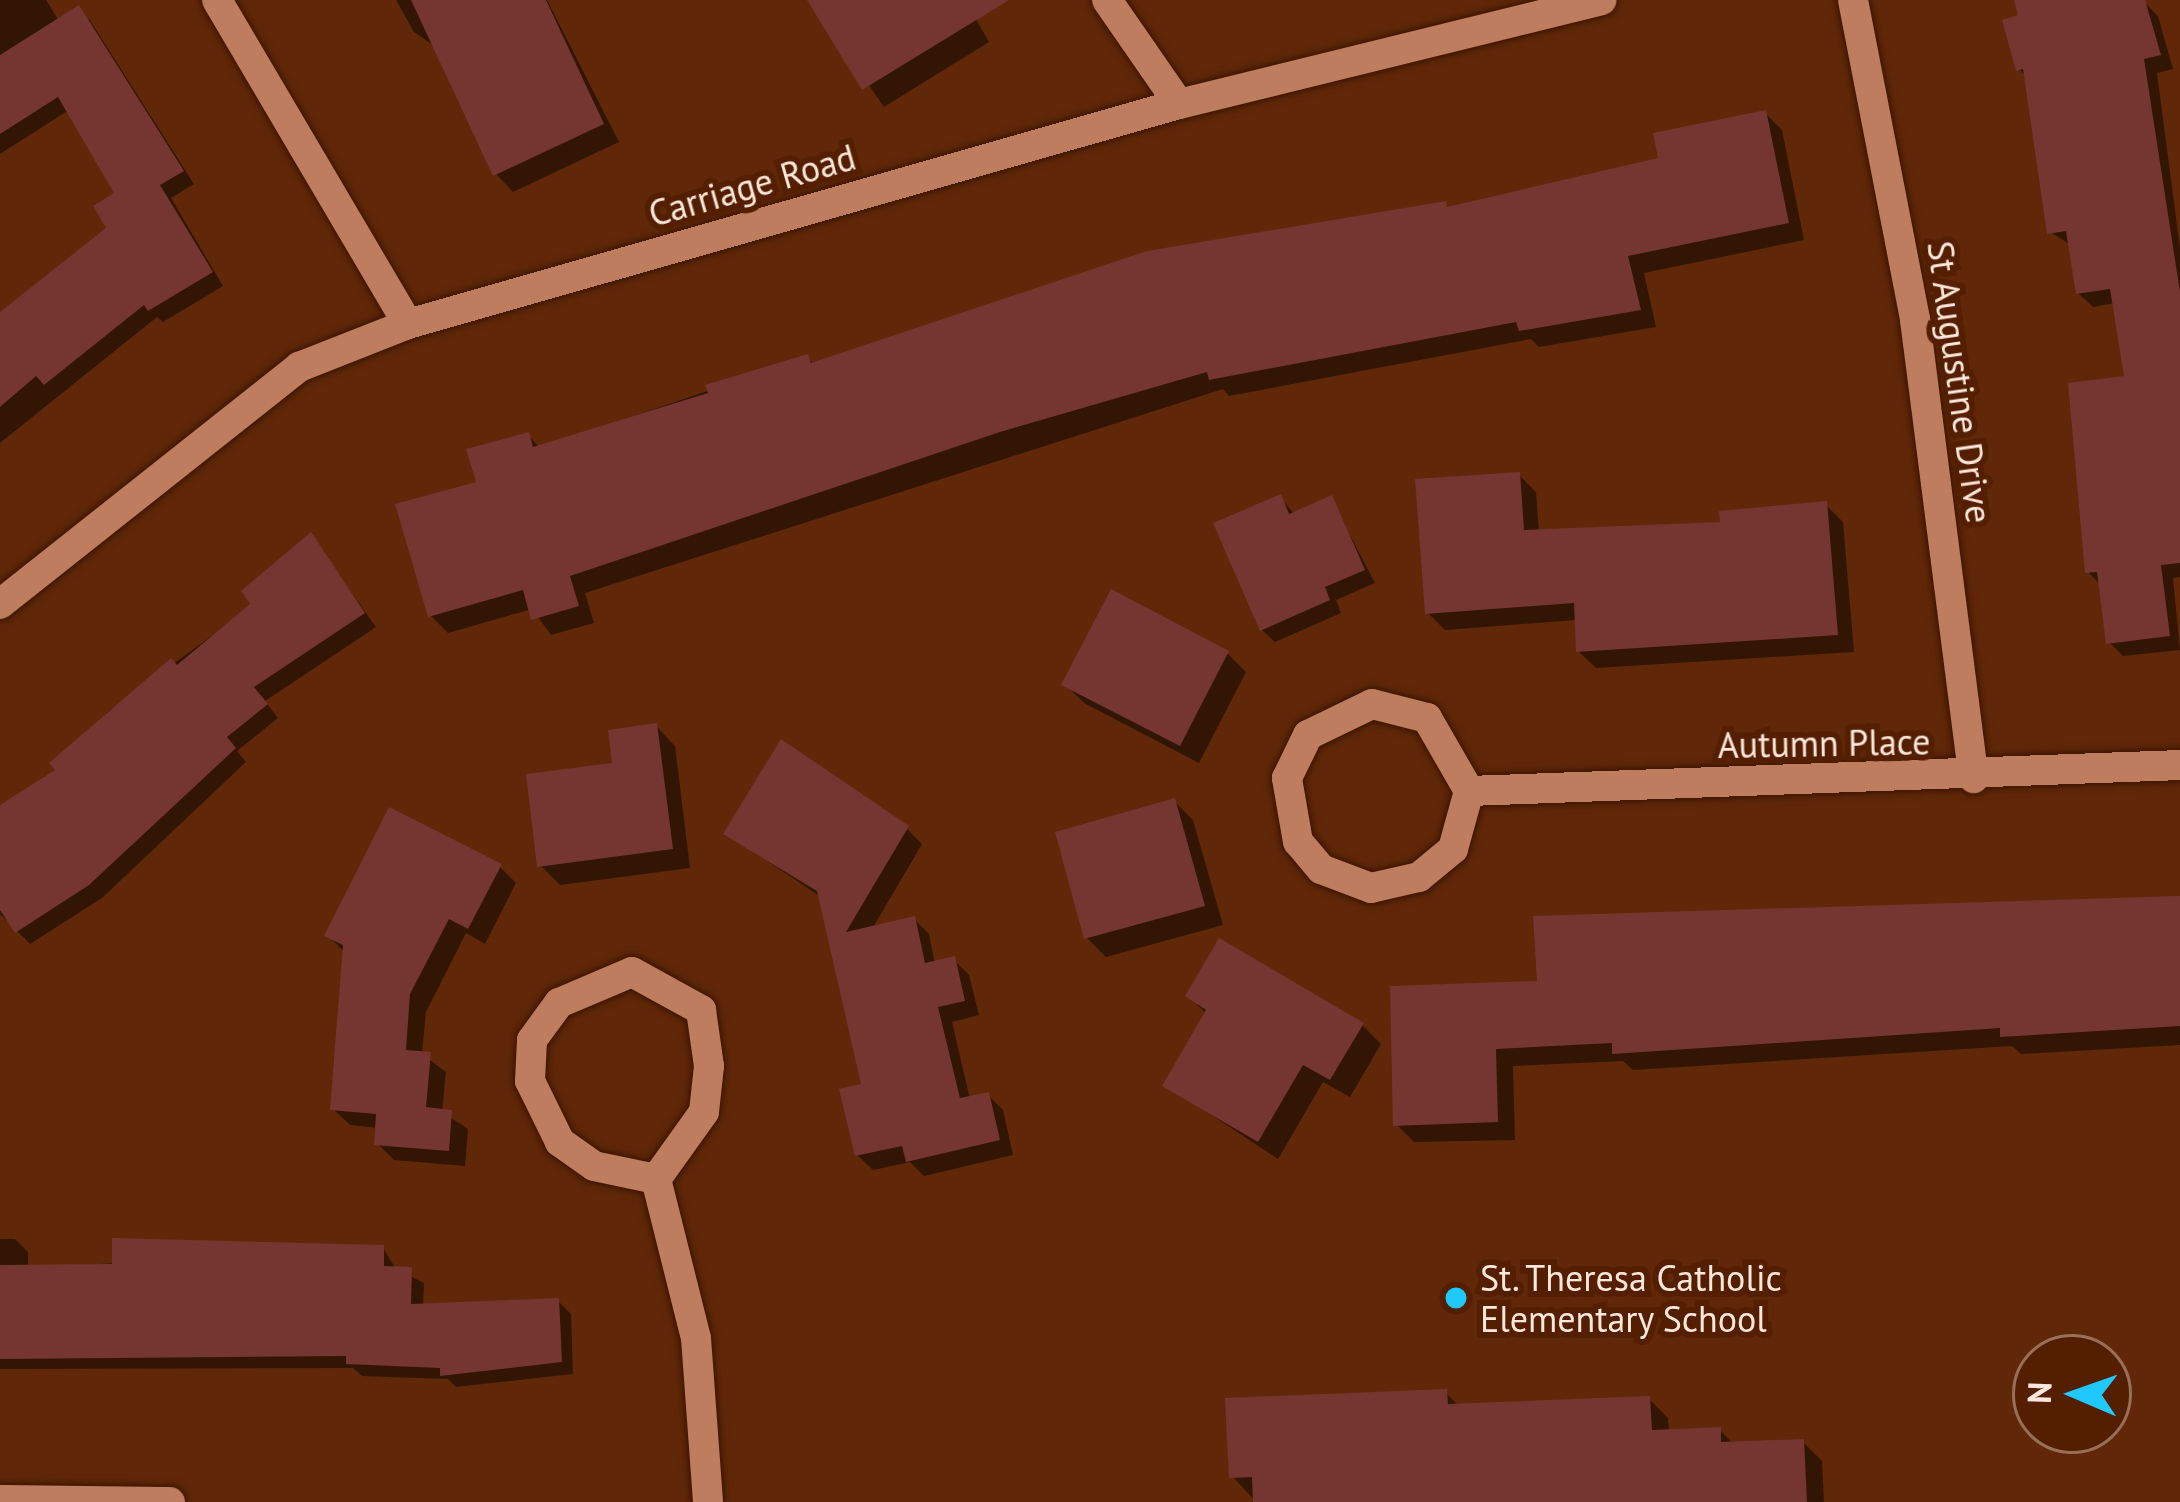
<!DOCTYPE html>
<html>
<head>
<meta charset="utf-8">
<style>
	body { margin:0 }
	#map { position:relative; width:2180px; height:1502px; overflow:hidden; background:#602808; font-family:"PT Sans",sans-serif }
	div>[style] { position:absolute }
	.shadow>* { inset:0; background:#0007 }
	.building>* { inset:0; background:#753531 }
	.roads { filter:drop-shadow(0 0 3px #3d1400) drop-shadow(0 0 3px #3d1400) }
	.street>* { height:30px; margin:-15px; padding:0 15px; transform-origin:15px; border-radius:15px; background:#bd7d5e }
	.dots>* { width:33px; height:33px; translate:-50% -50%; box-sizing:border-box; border:6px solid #541e00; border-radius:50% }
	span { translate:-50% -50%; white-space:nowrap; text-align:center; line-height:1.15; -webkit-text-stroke:12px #541e00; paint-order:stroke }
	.street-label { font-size:36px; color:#fee8de }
	.poi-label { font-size:36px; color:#fee8de }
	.left { translate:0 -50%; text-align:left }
	.north { position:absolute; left:2012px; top:1334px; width:120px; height:120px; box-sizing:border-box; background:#541e00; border:3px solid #986f59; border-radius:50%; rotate:272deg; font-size:33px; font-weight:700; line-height:48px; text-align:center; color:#fee8de }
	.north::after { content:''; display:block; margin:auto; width:42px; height:54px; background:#20c9fd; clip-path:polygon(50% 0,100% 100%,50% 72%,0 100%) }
</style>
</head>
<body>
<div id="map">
	<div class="shadow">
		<div style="clip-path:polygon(0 0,46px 0,59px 21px,79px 9px,91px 22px,194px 184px,171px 198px,223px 286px,163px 322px,157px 317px,0 443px,0 316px,110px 228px,118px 194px,69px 110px,0 154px)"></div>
		<div style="clip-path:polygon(396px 0,547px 0,619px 142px,513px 192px,496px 174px,436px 47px,414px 32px)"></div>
		<div style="clip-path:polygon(810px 0,965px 0,989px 42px,884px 107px)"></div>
		<div style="clip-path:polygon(2018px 0,2144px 2px,2158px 16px,2173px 69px,2157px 73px,2180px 248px,2180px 577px,2173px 578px,2180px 650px,2123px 656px,2109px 642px,2102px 586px,2088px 572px,2127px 378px,2115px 303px,2093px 307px,2078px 293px,2071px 245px,2050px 232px,2027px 77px,2019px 69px)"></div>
		<div style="clip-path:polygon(1765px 113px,1782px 130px,1804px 240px,1644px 273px,1656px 327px,1539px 347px,1531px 339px,1229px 396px,1223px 389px,585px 593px,594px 623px,551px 635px,532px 609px,448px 633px,431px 616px,480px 484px,528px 435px,540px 448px,807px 357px,815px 365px,1445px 204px,1450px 210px,1661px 160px)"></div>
		<div style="clip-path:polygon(1519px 475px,1536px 492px,1539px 533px,1723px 525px,1826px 505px,1843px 522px,1854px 652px,1596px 668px,1578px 651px,1577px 620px,1445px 630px,1428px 613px)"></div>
		<div style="clip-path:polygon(1280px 497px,1295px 515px,1331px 499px,1375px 583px,1336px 600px,1341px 613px,1275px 642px,1262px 630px)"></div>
		<div style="clip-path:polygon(311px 536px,376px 627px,265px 701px,278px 718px,237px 751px,246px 762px,102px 898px,30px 944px,0 914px,0 808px,60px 770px,53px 764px,110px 710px,254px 605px)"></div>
		<div style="clip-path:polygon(1227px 653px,1246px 672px,1199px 763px,1084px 703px,1065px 684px)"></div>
		<div style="clip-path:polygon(656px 726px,675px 746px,690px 868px,560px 885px,540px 865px,615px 765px)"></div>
		<div style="clip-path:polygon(1174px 801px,1193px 820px,1223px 925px,1106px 957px,1087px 938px)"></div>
		<div style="clip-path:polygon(907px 829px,922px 844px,872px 929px,914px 919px,929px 934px,935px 964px,954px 960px,969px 975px,979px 1015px,952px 1022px,970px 1099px,988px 1095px,1003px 1110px,1013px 1155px,924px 1176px,910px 1162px,873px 1170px,857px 1155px,865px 1087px,821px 897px,727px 834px)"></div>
		<div style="clip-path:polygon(500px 867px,516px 883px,485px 944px,466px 933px,426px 1012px,422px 1054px,446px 1072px,442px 1112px,468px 1129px,465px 1166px,394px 1160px,377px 1143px,378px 1128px,350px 1125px,333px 1109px,345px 953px,328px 935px)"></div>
		<div style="clip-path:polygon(2180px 898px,2180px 1045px,2021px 1054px,2012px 1046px,1633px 1070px,1623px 1061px,1513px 1066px,1515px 1140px,1414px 1142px,1396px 1124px,1540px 984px)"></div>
		<div style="clip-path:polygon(1188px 996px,1362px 1025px,1381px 1044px,1350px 1097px,1323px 1082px,1278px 1159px,1166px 1085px,1207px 1014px)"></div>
		<div style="clip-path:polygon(0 1239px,15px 1239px,28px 1252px,28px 1268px,383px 1248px,396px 1269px,424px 1283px,423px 1306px,558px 1301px,571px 1314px,573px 1374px,456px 1387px,448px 1379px,362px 1376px,353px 1368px,0 1369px)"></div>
		<div style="clip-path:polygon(1445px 1392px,1459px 1406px,1649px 1399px,1668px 1418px,1669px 1432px,1720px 1430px,1734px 1445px,1803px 1442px,1822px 1461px,1824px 1502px,1256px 1502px,1232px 1476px)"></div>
	</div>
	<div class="building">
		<div style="clip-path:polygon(411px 0,546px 0,604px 124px,493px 176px)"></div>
		<div style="clip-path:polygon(807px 0,1009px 0,862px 90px)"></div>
		<div style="clip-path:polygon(2014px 0,2145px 0,2161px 55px,2144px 59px,2180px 292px,2180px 563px,2161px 565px,2170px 636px,2106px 644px,2097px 572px,2085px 573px,2068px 383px,2124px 376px,2110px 289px,2076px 294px,2066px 231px,2047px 234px,2023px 69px,2016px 71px,2002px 20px,2018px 15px)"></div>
		<div style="clip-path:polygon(79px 5px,184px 171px,160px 185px,213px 272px,148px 311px,144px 305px,44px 385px,36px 376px,0 407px,0 312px,106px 228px,93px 206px,114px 193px,58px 97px,0 134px,0 55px)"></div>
		<div style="clip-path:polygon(1766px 110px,1789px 223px,1628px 256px,1641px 310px,1519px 331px,1516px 322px,1209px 380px,1207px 372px,1000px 432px,570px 576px,579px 606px,531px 620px,523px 590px,428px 617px,395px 504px,476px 482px,466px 449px,529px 432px,533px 447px,708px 393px,705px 385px,808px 354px,811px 363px,1147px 251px,1446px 201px,1447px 207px,1658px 158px,1653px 133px)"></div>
		<div style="clip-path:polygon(1520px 472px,1524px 530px,1720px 522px,1719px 511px,1827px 501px,1838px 635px,1576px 652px,1574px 603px,1425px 614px,1415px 479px)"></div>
		<div style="clip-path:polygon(1281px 494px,1289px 514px,1332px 495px,1365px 570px,1325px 587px,1330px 600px,1260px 631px,1213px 523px)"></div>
		<div style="clip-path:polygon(311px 532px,365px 613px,254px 687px,268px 704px,227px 737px,236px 748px,89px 885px,15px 933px,0 910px,0 805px,55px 770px,49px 763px,171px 658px,177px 665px,250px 604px,241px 591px)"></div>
		<div style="clip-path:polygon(1111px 589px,1229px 651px,1180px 746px,1061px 685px)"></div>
		<div style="clip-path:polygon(657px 723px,673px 849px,537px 867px,526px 774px,612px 763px,608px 730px)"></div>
		<div style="clip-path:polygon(781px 739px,909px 826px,846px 932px,915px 916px,925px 963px,955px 956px,965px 1001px,938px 1007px,960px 1098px,989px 1092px,1000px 1140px,906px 1162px,902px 1146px,855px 1156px,839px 1089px,861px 1084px,817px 891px,723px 834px)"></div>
		<div style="clip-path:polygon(1175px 798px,1205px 906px,1084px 939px,1055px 832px)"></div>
		<div style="clip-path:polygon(389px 807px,502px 864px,468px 929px,449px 919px,410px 994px,406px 1050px,431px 1052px,426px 1107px,452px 1110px,449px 1151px,374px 1145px,376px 1114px,330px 1110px,343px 945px,324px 936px)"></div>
		<div style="clip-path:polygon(2180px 896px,2180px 1026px,2000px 1037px,2000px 1028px,1612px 1054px,1612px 1043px,1496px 1049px,1498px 1122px,1393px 1126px,1390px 986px,1537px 981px,1533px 916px)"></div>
		<div style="clip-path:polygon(1219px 938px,1364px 1023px,1330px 1080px,1303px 1065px,1258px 1142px,1162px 1086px,1206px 1010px,1185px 996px)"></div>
		<div style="clip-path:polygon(112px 1238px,384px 1245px,384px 1266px,412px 1267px,411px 1304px,559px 1298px,562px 1362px,440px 1376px,440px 1368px,346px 1364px,346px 1356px,0 1359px,0 1265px,112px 1264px)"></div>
		<div style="clip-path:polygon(1447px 1389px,1448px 1404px,1650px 1396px,1652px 1430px,1721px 1427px,1721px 1442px,1804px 1439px,1807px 1502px,1253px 1502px,1252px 1477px,1229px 1478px,1225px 1398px)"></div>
	</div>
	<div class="roads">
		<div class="street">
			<div style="left:217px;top:0;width:376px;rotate:59.5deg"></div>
			<div style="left:1107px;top:0;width:126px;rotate:55.3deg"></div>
			<div style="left:1853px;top:0;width:326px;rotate:79deg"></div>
			<div style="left:1915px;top:320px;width:462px;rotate:82.7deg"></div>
			<div style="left:0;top:604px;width:382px;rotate:-38.4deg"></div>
			<div style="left:299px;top:367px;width:117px;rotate:-21.5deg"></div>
			<div style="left:408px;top:324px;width:802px;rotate:-15.93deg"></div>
			<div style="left:1179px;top:104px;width:435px;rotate:-13.8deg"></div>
			<div style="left:1469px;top:791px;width:60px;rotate:105.4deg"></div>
			<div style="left:1453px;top:849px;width:44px;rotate:140.5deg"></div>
			<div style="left:1419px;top:877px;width:49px;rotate:167.1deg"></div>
			<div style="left:1371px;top:888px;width:53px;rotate:-159.2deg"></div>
			<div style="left:1321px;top:869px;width:35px;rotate:-130deg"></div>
			<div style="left:1298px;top:842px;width:65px;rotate:-99.8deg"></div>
			<div style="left:1287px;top:778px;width:48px;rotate:-64deg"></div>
			<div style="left:1308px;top:735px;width:71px;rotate:-25.8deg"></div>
			<div style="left:1372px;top:704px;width:57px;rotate:14.3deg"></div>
			<div style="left:1427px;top:718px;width:84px;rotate:60.1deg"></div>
			<div style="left:1469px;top:791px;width:711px;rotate:-2.09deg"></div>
			<div style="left:632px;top:972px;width:79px;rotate:28.8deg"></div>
			<div style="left:701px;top:1010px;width:57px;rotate:81.9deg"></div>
			<div style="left:709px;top:1066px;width:46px;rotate:96.2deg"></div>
			<div style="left:704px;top:1112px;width:82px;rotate:125.6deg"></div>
			<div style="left:656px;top:1179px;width:63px;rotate:-168.2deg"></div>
			<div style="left:594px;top:1166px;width:42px;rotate:-144.8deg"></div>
			<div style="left:560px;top:1142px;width:68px;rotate:-116.2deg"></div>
			<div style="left:530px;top:1081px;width:41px;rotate:-87.2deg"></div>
			<div style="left:532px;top:1040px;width:46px;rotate:-53.9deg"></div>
			<div style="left:559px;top:1003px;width:79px;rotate:-23deg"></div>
			<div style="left:656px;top:1179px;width:164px;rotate:75.9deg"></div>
			<div style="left:696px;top:1338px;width:164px;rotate:85.8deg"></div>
			<div style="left:0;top:1500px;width:170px;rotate:0.7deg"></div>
		</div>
	</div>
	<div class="dots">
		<div style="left:1456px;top:1298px;background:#20c9fd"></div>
	</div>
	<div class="street-label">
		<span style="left:752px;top:185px;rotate:-16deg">Carriage Road</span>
		<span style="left:1960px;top:382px;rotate:82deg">St Augustine Drive</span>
		<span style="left:1824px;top:743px;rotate:-1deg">Autumn Place</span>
	</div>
	<div class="poi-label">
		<span class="left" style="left:1480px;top:1298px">St. Theresa Catholic<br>Elementary School</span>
	</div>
	<div class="north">N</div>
</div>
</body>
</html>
